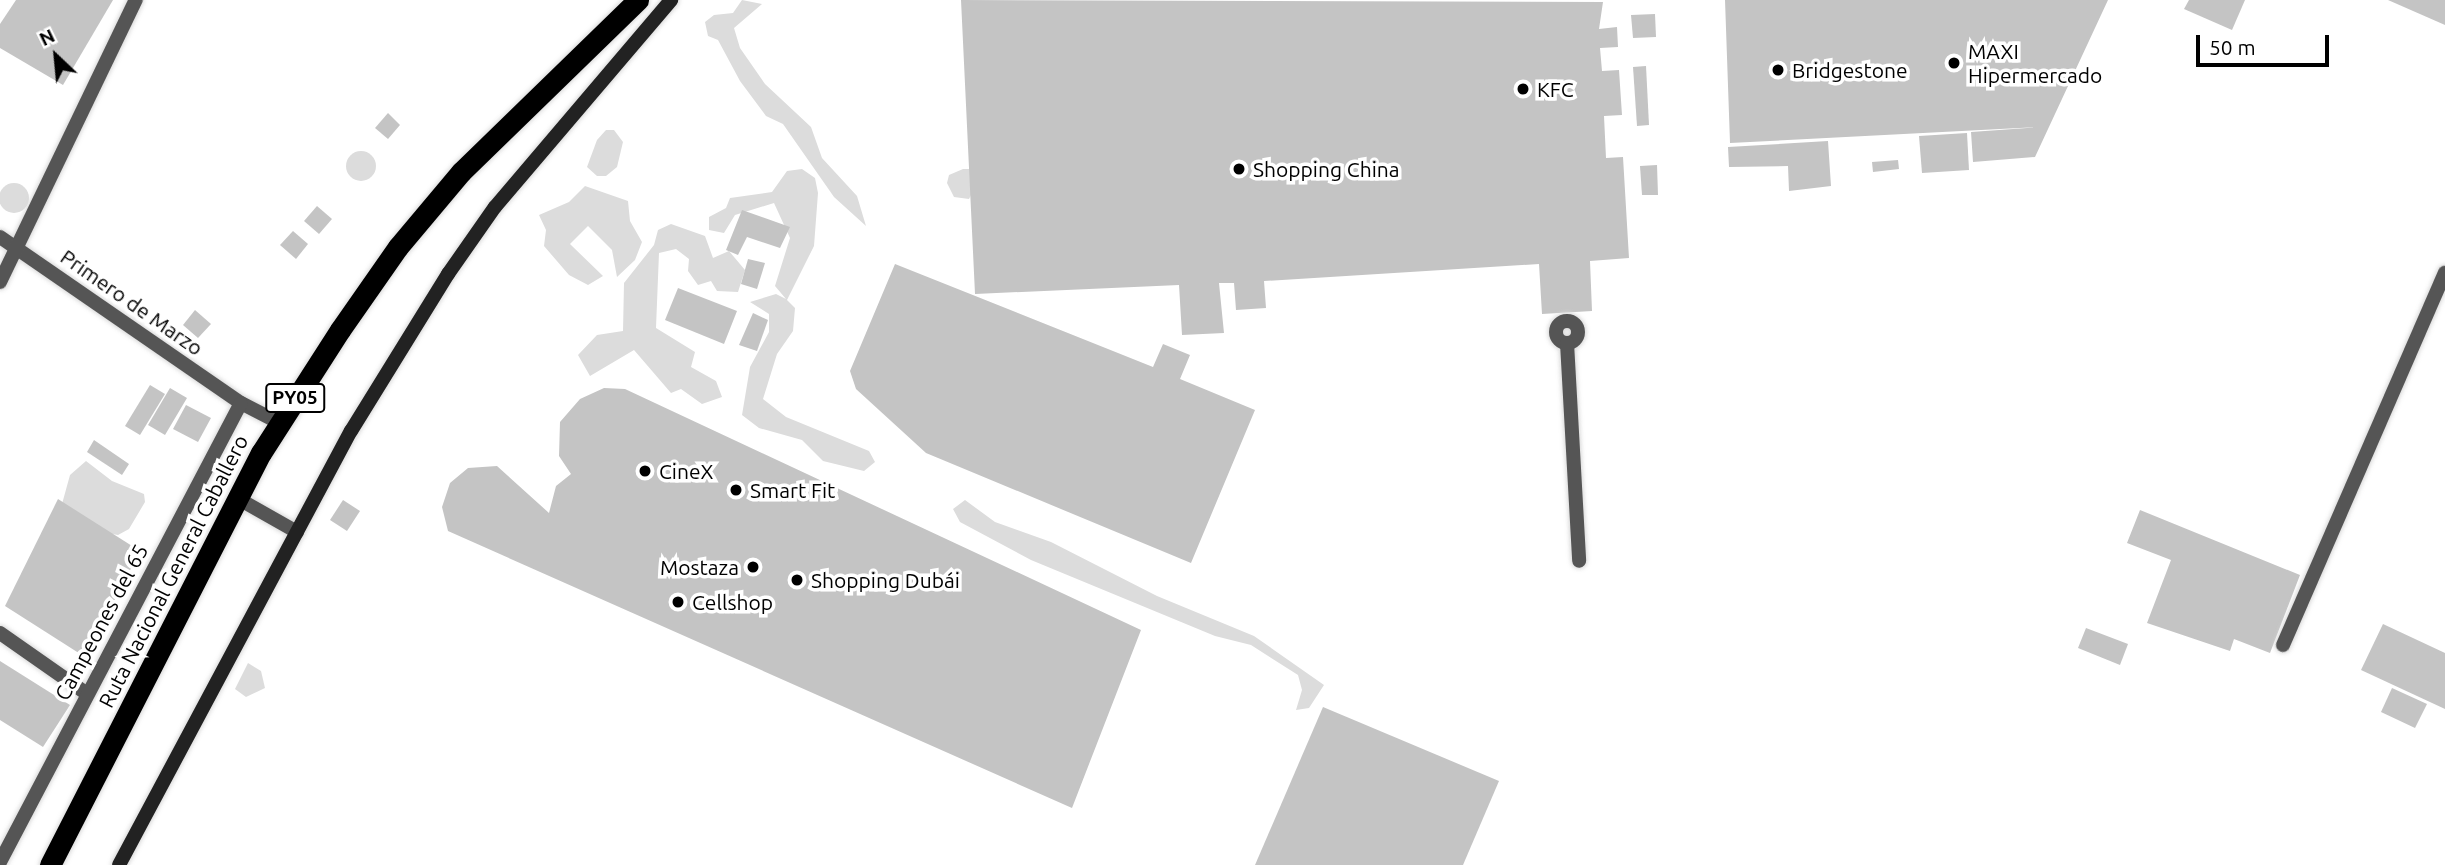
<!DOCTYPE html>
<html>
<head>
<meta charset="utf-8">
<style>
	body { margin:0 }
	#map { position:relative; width:2445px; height:865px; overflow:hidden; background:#fff; font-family:Ubuntu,sans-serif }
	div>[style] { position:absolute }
	.green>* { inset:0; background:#dcdcdc }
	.round { border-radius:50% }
	.building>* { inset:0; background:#c4c4c4 }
	.roads { filter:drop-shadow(0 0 2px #dbdbdb) drop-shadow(0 0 2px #dbdbdb) }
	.street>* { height:14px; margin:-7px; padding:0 7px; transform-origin:7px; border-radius:7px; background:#555 }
	.street>.ring { margin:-7px; padding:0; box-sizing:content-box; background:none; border:14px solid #555; border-radius:50% }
	.secondary>* { height:14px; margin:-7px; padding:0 7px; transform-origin:7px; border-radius:7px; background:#222 }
	.highway>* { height:21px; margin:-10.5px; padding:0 10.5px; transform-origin:10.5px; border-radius:10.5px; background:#000 }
	.dots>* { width:19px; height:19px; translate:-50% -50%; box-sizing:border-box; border:4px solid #fff; border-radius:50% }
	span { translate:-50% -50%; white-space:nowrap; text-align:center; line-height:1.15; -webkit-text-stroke:7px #fff; paint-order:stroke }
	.shield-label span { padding:2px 5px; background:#fff; border:2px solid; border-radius:5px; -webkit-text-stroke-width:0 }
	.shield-label { font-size:19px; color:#000; font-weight:700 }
	.poi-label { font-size:21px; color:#000 }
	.left { translate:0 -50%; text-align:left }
	.right { translate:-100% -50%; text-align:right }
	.street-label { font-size:21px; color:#000 }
	.north { position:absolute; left:21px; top:21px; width:70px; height:70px; -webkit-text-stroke:5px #fff; paint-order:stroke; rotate:334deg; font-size:19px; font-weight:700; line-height:28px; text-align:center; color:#000 }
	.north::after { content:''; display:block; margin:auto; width:24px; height:32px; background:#000; clip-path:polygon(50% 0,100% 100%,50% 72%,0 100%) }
	.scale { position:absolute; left:2196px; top:35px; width:133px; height:32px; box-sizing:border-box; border:4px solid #000; border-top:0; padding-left:9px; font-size:21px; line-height:24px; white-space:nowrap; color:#000; -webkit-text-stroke:5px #fff; paint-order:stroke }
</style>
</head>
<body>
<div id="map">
	<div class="green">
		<div style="clip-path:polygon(742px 0,762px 4px,734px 28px,740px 48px,765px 84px,811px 127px,822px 158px,857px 196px,866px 226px,834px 197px,783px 124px,766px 116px,740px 81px,718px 40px,708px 36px,705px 22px,714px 15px,733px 13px)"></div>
		<div style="clip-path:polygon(606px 130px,614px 130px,623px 142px,617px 167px,606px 176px,597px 176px,587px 167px,597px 140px)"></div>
		<div class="round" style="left:346px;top:151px;width:30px;height:30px"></div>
		<div style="clip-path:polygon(802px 169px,815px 178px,818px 193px,814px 246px,787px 300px,795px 308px,793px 331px,777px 354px,763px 399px,786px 417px,869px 451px,875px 462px,864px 471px,823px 461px,802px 440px,759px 428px,742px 415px,750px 367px,769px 332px,769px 314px,750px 302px,776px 294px,786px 299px,775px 286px,790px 238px,774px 203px,735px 215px,724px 233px,709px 230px,709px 217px,726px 208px,730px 198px,772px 192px,787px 171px)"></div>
		<div style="clip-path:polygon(963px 169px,972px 169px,976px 185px,969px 199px,954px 197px,947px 183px,949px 175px)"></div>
		<div class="round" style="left:-1px;top:183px;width:30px;height:30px"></div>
		<div style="clip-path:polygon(585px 186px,628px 201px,630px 221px,642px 242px,635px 260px,617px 277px,612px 250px,588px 226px,570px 244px,603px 276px,588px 285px,569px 275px,544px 246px,546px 230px,539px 215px,569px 202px)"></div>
		<div style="clip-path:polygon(671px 224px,705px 236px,713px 258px,729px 251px,745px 270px,738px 292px,717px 291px,711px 281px,698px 285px,688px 271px,689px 259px,676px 249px,659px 253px,656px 328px,695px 352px,691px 367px,716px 381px,722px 397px,702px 404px,681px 389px,671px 393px,634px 350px,590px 376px,578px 355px,597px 335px,623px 331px,624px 283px,654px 245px,658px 230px)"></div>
		<div style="clip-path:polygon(86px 461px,112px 481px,144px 494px,145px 502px,129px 529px,118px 535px,101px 532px,62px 504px,70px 475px)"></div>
		<div style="clip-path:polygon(965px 500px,995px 522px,1051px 542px,1157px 596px,1254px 636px,1324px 685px,1309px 708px,1296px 710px,1302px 690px,1298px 675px,1251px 645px,1215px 636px,1031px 560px,960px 522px,953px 509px)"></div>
		<div style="clip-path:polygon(248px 663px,261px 671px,265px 688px,246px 697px,235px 689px)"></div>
	</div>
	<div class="building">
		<div style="clip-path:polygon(16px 0,113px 0,63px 85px,0 48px,0 24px)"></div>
		<div style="clip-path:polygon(961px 0,1603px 2px,1599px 29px,1617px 27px,1618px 47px,1600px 48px,1602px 71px,1619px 70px,1622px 115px,1604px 116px,1606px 158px,1623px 157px,1629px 258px,1590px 261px,1592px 311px,1542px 314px,1539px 264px,1264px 281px,1266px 308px,1236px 310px,1234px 283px,1219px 283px,1224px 333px,1182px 335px,1179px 285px,975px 294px)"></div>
		<div style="clip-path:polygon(1725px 0,2108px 0,2035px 157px,1973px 162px,1971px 132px,2040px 127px,1730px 143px)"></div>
		<div style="clip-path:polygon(2189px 0,2245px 0,2232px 30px,2184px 9px)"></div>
		<div style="clip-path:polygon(2388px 0,2445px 0,2445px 25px)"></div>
		<div style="clip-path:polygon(1655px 14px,1656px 37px,1633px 38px,1631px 15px)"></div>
		<div style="clip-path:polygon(1646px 66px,1649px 125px,1637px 126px,1633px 67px)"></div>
		<div style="clip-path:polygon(388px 113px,400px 125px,388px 139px,375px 128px)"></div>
		<div style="clip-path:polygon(1967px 133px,1969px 170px,1922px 173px,1919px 136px)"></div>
		<div style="clip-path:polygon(1828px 141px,1831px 186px,1789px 191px,1788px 166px,1729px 167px,1728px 147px)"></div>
		<div style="clip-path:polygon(1898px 160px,1899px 169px,1873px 172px,1872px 162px)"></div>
		<div style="clip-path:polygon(1657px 165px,1658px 195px,1642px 195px,1640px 166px)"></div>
		<div style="clip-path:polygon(317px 206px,332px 219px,319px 234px,304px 221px)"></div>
		<div style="clip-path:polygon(742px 210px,790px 227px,780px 248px,747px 237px,738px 255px,726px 250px)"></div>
		<div style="clip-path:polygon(293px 231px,308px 244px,296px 259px,280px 245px)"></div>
		<div style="clip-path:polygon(748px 259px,765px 263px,757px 289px,741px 284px)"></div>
		<div style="clip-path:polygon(895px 264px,1153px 367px,1163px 344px,1190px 355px,1180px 379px,1255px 410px,1191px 563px,926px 453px,856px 389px,850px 371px)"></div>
		<div style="clip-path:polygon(678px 288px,737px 311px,724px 344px,665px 320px)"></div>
		<div style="clip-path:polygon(195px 310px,211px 324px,198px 338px,183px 325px)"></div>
		<div style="clip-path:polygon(753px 313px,768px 320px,757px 351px,739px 345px)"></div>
		<div style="clip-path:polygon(150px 385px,165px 394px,140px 435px,125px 426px)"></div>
		<div style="clip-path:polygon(170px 388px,187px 398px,165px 435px,148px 425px)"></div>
		<div style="clip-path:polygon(604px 388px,625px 389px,1141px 630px,1072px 808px,448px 531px,442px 507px,450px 483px,468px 468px,497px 466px,549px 513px,556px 486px,571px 474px,559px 456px,560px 422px,580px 399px)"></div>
		<div style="clip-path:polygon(186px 405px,211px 418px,198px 442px,173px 429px)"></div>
		<div style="clip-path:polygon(94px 440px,129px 464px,122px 475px,87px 452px)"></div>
		<div style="clip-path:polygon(58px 499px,140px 551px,85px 657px,5px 606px)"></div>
		<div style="clip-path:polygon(343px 500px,360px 511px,347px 531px,330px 520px)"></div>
		<div style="clip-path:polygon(2140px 510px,2300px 575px,2270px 653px,2234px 639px,2230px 651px,2147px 623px,2171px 560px,2127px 543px)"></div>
		<div style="clip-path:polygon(2383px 624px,2445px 653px,2445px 709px,2361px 670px)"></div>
		<div style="clip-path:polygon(2086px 628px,2128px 644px,2120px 665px,2078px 648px)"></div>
		<div style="clip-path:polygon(0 661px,70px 705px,43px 747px,0 720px)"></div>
		<div style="clip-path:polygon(2392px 688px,2427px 704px,2415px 728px,2381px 712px)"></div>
		<div style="clip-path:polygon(1323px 707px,1499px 781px,1463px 865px,1255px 865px)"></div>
	</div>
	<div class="roads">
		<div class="street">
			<div style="left:0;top:237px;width:293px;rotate:34.6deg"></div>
			<div style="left:241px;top:403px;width:42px;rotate:27.2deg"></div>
			<div style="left:0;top:282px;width:313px;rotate:-64.3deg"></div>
			<div class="ring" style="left:1556px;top:321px;width:8px;height:8px"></div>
			<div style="left:1567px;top:343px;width:218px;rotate:86.8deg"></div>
			<div style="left:237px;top:498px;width:69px;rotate:29.5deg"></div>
			<div style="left:0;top:633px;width:106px;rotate:35deg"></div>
			<div style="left:2283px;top:645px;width:406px;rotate:-66.5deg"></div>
			<div style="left:0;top:862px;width:518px;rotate:-62.3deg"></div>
		</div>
		<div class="secondary">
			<div style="left:119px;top:865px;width:492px;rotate:-61.9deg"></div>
			<div style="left:351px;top:431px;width:185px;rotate:-58.3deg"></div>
			<div style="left:448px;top:274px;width:82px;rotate:-55deg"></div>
			<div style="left:495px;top:207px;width:272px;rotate:-49.6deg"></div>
		</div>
		<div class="highway">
			<div style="left:50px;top:865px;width:463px;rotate:-62.9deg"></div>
			<div style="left:261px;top:453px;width:146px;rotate:-57.3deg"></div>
			<div style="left:340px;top:330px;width:101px;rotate:-55.1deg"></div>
			<div style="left:398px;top:247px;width:98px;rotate:-50deg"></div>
			<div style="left:461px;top:172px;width:247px;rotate:-44.2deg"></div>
		</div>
	</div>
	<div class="dots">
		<div style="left:1954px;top:63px;background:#000"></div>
		<div style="left:1778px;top:70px;background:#000"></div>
		<div style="left:1523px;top:89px;background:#000"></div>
		<div style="left:1239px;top:169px;background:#000"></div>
		<div style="left:645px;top:471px;background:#000"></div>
		<div style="left:736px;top:490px;background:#000"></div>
		<div style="left:753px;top:567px;background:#000"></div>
		<div style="left:797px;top:580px;background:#000"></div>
		<div style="left:678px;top:602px;background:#000"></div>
	</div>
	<div class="shield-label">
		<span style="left:295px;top:398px">PY05</span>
	</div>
	<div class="poi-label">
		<span class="left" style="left:1968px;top:63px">MAXI<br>Hipermercado</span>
		<span class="left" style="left:1792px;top:70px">Bridgestone</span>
		<span class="left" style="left:1537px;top:89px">KFC</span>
		<span class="left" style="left:1253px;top:169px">Shopping China</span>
		<span class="left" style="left:659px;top:471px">CineX</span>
		<span class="left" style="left:750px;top:490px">Smart Fit</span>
		<span class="right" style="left:739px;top:567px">Mostaza</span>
		<span class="left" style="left:811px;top:580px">Shopping Dubái</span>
		<span class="left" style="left:692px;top:602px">Cellshop</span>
	</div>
	<div class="street-label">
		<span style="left:132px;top:302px;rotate:35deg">Primero de Marzo</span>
		<span style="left:173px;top:571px;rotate:-63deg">Ruta Nacional General Caballero</span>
		<span style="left:101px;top:622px;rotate:-62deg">Campeones del 65</span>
	</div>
	<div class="north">N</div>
	<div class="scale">50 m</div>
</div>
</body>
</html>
